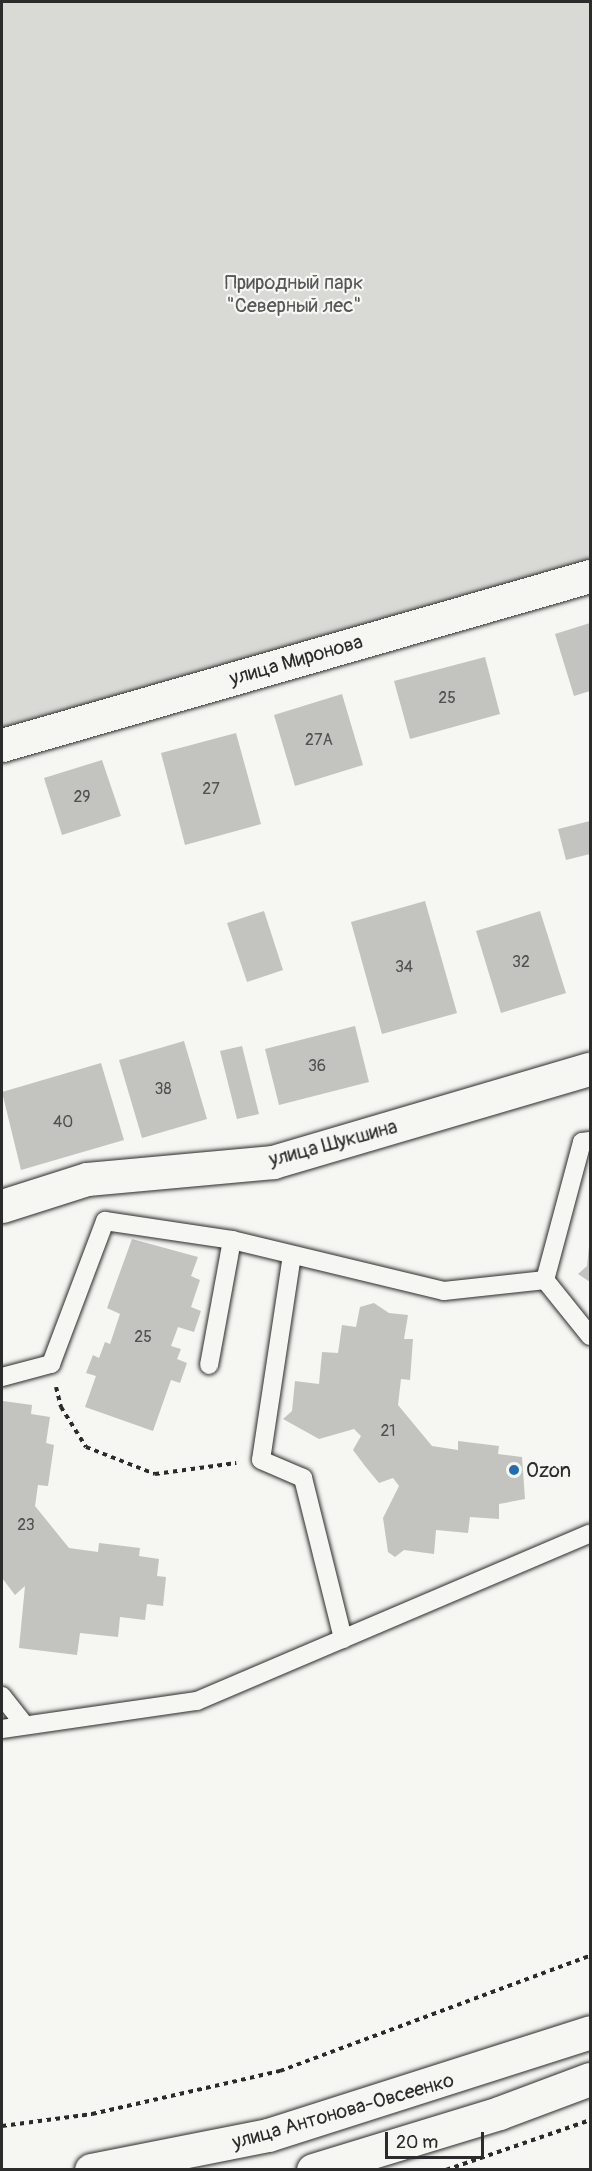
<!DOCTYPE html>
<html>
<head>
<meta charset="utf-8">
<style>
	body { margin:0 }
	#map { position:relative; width:592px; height:2171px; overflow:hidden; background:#f6f6f2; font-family:Pangolin,sans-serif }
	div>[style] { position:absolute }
	.green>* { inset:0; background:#d9d9d5 }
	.building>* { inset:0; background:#c3c3c0 }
	.path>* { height:4px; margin-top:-2px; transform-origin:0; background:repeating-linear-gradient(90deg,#2b2b2b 0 4.5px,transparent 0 9px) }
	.roads { filter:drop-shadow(0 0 2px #2b2b2b) drop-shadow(0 0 2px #2b2b2b) }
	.service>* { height:18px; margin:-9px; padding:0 9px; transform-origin:9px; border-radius:9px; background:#f6f6f2 }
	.minor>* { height:33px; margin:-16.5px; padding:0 16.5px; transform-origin:16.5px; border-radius:16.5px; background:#f6f6f2 }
	.trunk>* { height:33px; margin:-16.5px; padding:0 16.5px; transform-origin:16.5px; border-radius:16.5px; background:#f6f6f2 }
	.dots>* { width:16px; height:16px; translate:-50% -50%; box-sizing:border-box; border:3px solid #f6f6f2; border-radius:50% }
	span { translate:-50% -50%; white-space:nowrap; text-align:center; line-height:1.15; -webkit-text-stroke:4.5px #f6f6f2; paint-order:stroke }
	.number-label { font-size:16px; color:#515150 }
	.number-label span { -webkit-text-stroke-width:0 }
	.park-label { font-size:20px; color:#565656 }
	.street-label { font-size:20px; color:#2b2b2b }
	.poi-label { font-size:20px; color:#2b2b2b }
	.left { translate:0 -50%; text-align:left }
	.frame { position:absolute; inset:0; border:3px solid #2b2b2b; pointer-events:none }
	.scale { position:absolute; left:385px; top:2132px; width:99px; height:27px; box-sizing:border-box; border:3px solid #2b2b2b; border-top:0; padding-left:8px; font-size:18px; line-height:21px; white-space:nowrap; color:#2b2b2b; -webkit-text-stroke:4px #f6f6f2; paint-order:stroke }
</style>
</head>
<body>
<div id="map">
	<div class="green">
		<div style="clip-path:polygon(2px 2px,590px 2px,590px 576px,2px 745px)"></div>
	</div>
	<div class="building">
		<div style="clip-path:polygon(590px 623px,590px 691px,574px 696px,555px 634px)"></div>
		<div style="clip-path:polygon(485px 657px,500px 714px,410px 739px,394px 681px)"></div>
		<div style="clip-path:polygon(342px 694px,363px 765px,295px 786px,274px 715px)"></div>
		<div style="clip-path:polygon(236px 733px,261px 824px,185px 845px,161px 753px)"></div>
		<div style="clip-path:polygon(102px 760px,121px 816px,62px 835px,44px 778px)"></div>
		<div style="clip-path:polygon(590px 821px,590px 854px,566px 860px,558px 829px)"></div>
		<div style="clip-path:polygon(425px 901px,457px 1013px,382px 1034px,351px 922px)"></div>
		<div style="clip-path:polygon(264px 911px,283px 970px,247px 982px,227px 923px)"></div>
		<div style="clip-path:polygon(540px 911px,566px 993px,501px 1013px,476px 931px)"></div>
		<div style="clip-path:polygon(355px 1026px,369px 1082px,279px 1105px,265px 1049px)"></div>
		<div style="clip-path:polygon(184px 1041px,207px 1119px,142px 1138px,119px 1060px)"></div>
		<div style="clip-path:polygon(242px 1046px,259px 1114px,237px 1119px,220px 1051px)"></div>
		<div style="clip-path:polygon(101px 1063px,124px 1140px,21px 1170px,2px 1092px)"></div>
		<div style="clip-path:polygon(132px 1239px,198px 1257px,191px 1276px,200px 1280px,191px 1307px,201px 1311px,194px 1332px,178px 1327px,171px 1346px,181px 1349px,177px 1359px,187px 1363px,180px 1383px,171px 1380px,153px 1431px,85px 1407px,96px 1376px,86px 1373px,93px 1355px,99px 1358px,105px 1342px,110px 1344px,120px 1314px,107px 1308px)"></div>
		<div style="clip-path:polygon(589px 1246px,590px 1247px,590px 1282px,578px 1274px,587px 1266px)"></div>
		<div style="clip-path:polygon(374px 1303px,389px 1313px,408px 1315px,404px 1339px,413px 1339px,410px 1380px,401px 1379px,398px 1405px,432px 1446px,458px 1450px,458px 1441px,499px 1446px,498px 1454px,522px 1457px,525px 1499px,499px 1504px,499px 1519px,470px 1517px,468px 1533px,436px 1530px,434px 1554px,404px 1550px,395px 1557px,388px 1552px,383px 1518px,399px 1486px,393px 1478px,379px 1483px,365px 1466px,353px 1450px,361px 1436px,354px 1429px,319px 1439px,283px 1419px,292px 1411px,295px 1381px,319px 1384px,322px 1352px,338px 1353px,342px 1325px,356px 1327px,360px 1307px)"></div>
		<div style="clip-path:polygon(3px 1401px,32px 1405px,31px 1414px,50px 1417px,46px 1443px,54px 1445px,48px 1486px,38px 1485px,35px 1506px,69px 1548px,98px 1552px,99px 1543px,140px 1548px,139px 1556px,159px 1559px,157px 1576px,166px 1577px,163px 1606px,147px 1604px,145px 1620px,120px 1617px,118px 1637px,80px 1633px,77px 1655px,19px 1648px,25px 1586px,15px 1595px,2px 1578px)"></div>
	</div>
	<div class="path">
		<div style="left:56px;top:1387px;width:21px;rotate:76deg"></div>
		<div style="left:61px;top:1407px;width:47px;rotate:58deg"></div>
		<div style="left:86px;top:1447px;width:74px;rotate:21.4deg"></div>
		<div style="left:155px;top:1474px;width:82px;rotate:-7.7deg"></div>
		<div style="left:2px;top:2126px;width:91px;rotate:-7.6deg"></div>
		<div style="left:92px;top:2114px;width:193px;rotate:-12.9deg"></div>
		<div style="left:280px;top:2071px;width:331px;rotate:-20.4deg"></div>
		<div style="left:446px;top:2170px;width:152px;rotate:-19.1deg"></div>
	</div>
	<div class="roads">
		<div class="service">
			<div style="left:590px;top:1141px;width:8px;rotate:173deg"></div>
			<div style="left:582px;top:1142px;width:143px;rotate:105deg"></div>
			<div style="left:545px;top:1280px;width:72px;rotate:51.2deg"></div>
			<div style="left:232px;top:1240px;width:218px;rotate:13.5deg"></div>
			<div style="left:444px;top:1291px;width:102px;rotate:-6.2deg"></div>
			<div style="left:292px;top:1255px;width:207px;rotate:98.6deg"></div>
			<div style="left:261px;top:1460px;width:46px;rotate:23.2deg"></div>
			<div style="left:303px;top:1478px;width:166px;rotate:76deg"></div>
			<div style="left:2px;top:1377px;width:51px;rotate:-14.9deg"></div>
			<div style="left:51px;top:1364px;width:153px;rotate:-69.3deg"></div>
			<div style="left:105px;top:1221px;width:128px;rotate:8.5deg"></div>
			<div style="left:232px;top:1240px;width:127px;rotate:100.4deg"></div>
			<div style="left:2px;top:1696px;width:37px;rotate:52deg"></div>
			<div style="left:2px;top:1729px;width:197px;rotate:-8.2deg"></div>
			<div style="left:197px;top:1701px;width:427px;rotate:-23.1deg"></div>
		</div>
		<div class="minor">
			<div style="left:2px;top:745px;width:612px;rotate:-16.04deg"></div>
			<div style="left:2px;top:1206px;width:89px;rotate:-17.6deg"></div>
			<div style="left:87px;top:1179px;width:187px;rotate:-5.2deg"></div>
			<div style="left:273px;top:1162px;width:330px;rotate:-16.4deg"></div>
		</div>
		<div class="trunk">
			<div style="left:91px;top:2170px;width:180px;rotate:-11.2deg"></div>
			<div style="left:268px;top:2135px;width:338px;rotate:-17.7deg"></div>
			<div style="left:313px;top:2170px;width:195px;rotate:-17deg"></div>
			<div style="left:499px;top:2113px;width:97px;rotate:-20.5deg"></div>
		</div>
	</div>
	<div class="dots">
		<div style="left:514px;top:1470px;background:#1f6fb2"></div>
	</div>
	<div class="number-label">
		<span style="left:447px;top:698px">25</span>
		<span style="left:319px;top:740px">27А</span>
		<span style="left:211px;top:789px">27</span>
		<span style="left:82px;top:797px">29</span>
		<span style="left:521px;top:962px">32</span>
		<span style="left:404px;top:967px">34</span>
		<span style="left:317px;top:1066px">36</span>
		<span style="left:163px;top:1089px">38</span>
		<span style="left:63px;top:1122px">40</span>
		<span style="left:143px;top:1337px">25</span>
		<span style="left:388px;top:1431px">21</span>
		<span style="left:26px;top:1525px">23</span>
	</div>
	<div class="park-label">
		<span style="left:294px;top:294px">Природный парк<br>"Северный лес"</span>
	</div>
	<div class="street-label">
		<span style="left:296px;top:660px;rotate:-16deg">улица Миронова</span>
		<span style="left:333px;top:1143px;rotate:-15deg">улица Шукшина</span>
		<span style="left:343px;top:2111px;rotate:-16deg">улица Антонова-Овсеенко</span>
	</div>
	<div class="poi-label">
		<span class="left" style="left:526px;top:1470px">Ozon</span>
	</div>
	<div class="frame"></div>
	<div class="scale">20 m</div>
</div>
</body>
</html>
